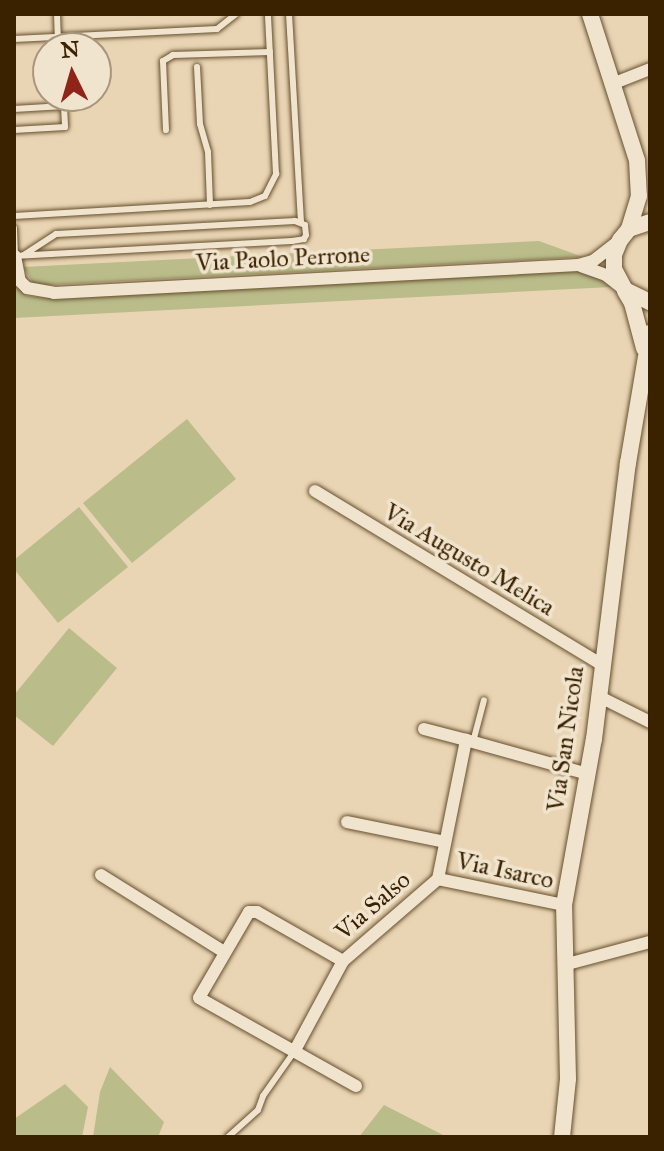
<!DOCTYPE html>
<html>
<head>
<meta charset="utf-8">
<style>
	body { margin:0 }
	#map { position:relative; width:664px; height:1151px; overflow:hidden; background:#e9d5b4; font-family:"IM FELL Great Primer",serif }
	div>[style] { position:absolute }
	.green>* { inset:0; background:#babc8a }
	.roads { filter:drop-shadow(0 0 2px #664f2d) drop-shadow(0 0 2px #664f2d) }
	.service>* { height:6px; margin:-3px; padding:0 3px; transform-origin:3px; border-radius:3px; background:#f1e4ce }
	.minor>* { height:12px; margin:-6px; padding:0 6px; transform-origin:6px; border-radius:6px; background:#f1e4ce }
	.tertiary>* { height:16px; margin:-8px; padding:0 8px; transform-origin:8px; border-radius:8px; background:#f1e4ce }
	span { translate:-50% -50%; white-space:nowrap; text-align:center; line-height:1.15; -webkit-text-stroke:7px #f1e4ce; paint-order:stroke }
	.street-label { font-size:24px; color:#3a2200 }
	.frame { position:absolute; inset:0; border:16px solid #3a2200; pointer-events:none }
	.north { position:absolute; left:32px; top:32px; width:80px; height:80px; box-sizing:border-box; background:#f1e4ce; border:2px solid #a8967c; border-radius:50%; rotate:355deg; font-size:22px; font-weight:700; line-height:32px; text-align:center; color:#3a2200 }
	.north::after { content:''; display:block; margin:auto; width:28px; height:36px; background:#8f2418; clip-path:polygon(50% 0,100% 100%,50% 72%,0 100%) }
</style>
</head>
<body>
<div id="map">
	<div class="green">
		<div style="clip-path:polygon(539px 241px,583px 257px,46px 285px,33px 283px,23px 267px)"></div>
		<div style="clip-path:polygon(577px 270px,587px 271px,611px 287px,14px 318px,14px 283px,27px 296px,48px 298px)"></div>
		<div style="clip-path:polygon(187px 419px,236px 479px,132px 563px,83px 503px)"></div>
		<div style="clip-path:polygon(79px 507px,128px 567px,58px 623px,14px 569px,14px 560px)"></div>
		<div style="clip-path:polygon(69px 628px,117px 668px,53px 746px,14px 715px,14px 695px)"></div>
		<div style="clip-path:polygon(110px 1067px,164px 1122px,158px 1137px,93px 1137px,100px 1092px)"></div>
		<div style="clip-path:polygon(65px 1084px,88px 1107px,82px 1137px,14px 1137px,14px 1119px)"></div>
		<div style="clip-path:polygon(384px 1105px,447px 1137px,359px 1137px)"></div>
	</div>
	<div class="roads">
		<div class="service">
			<div style="left:57px;top:14px;width:23px;rotate:88deg"></div>
			<div style="left:289px;top:14px;width:208px;rotate:86.7deg"></div>
			<div style="left:14px;top:39px;width:203px;rotate:-2.8deg"></div>
			<div style="left:217px;top:29px;width:24px;rotate:-38deg"></div>
			<div style="left:197px;top:67px;width:57px;rotate:87deg"></div>
			<div style="left:200px;top:124px;width:29px;rotate:74deg"></div>
			<div style="left:208px;top:152px;width:53px;rotate:87.8deg"></div>
			<div style="left:14px;top:109px;width:50px;rotate:-3.4deg"></div>
			<div style="left:64px;top:106px;width:21px;rotate:87deg"></div>
			<div style="left:65px;top:127px;width:51px;rotate:176.6deg"></div>
			<div style="left:166px;top:130px;width:69px;rotate:-92.5deg"></div>
			<div style="left:163px;top:61px;width:12px;rotate:-31deg"></div>
			<div style="left:173px;top:55px;width:97px;rotate:-1.8deg"></div>
			<div style="left:14px;top:216px;width:236px;rotate:-3.4deg"></div>
			<div style="left:250px;top:202px;width:16px;rotate:-22deg"></div>
			<div style="left:265px;top:196px;width:25px;rotate:-63deg"></div>
			<div style="left:276px;top:174px;width:160px;rotate:-92.9deg"></div>
			<div style="left:14px;top:228px;width:28px;rotate:88deg"></div>
			<div style="left:14px;top:256px;width:278px;rotate:-3.1deg"></div>
			<div style="left:292px;top:241px;width:12px;rotate:-9deg"></div>
			<div style="left:304px;top:239px;width:4px;rotate:-63deg"></div>
			<div style="left:306px;top:235px;width:10px;rotate:-96deg"></div>
			<div style="left:305px;top:225px;width:11px;rotate:-158deg"></div>
			<div style="left:295px;top:221px;width:239px;rotate:176.9deg"></div>
			<div style="left:56px;top:234px;width:38px;rotate:147deg"></div>
			<div style="left:473px;top:742px;width:43px;rotate:-75.3deg"></div>
			<div style="left:228px;top:1137px;width:40px;rotate:-42deg"></div>
			<div style="left:258px;top:1110px;width:15px;rotate:-70deg"></div>
			<div style="left:263px;top:1096px;width:54px;rotate:-54.8deg"></div>
		</div>
		<div class="minor">
			<div style="left:612px;top:84px;width:41px;rotate:-21.5deg"></div>
			<div style="left:15px;top:256px;width:25px;rotate:79deg"></div>
			<div style="left:20px;top:281px;width:10px;rotate:45deg"></div>
			<div style="left:27px;top:288px;width:27px;rotate:10deg"></div>
			<div style="left:54px;top:293px;width:525px;rotate:-3.06deg"></div>
			<div style="left:578px;top:265px;width:16px;rotate:-15deg"></div>
			<div style="left:593px;top:261px;width:31px;rotate:-38deg"></div>
			<div style="left:581px;top:266px;width:27px;rotate:20deg"></div>
			<div style="left:606px;top:275px;width:19px;rotate:39deg"></div>
			<div style="left:315px;top:491px;width:336px;rotate:31.2deg"></div>
			<div style="left:598px;top:696px;width:58px;rotate:26.6deg"></div>
			<div style="left:424px;top:729px;width:43px;rotate:14.7deg"></div>
			<div style="left:347px;top:822px;width:100px;rotate:11.5deg"></div>
			<div style="left:101px;top:875px;width:145px;rotate:32deg"></div>
			<div style="left:438px;top:879px;width:142px;rotate:-78.6deg"></div>
			<div style="left:466px;top:740px;width:127px;rotate:15.6deg"></div>
			<div style="left:438px;top:879px;width:129px;rotate:11.7deg"></div>
			<div style="left:343px;top:961px;width:99px;rotate:-150.3deg"></div>
			<div style="left:257px;top:912px;width:8px;rotate:180deg"></div>
			<div style="left:249px;top:912px;width:99px;rotate:120.2deg"></div>
			<div style="left:199px;top:998px;width:180px;rotate:29.3deg"></div>
			<div style="left:564px;top:965px;width:89px;rotate:-15deg"></div>
			<div style="left:294px;top:1052px;width:103px;rotate:-61.7deg"></div>
			<div style="left:343px;top:961px;width:125px;rotate:-40.8deg"></div>
		</div>
		<div class="tertiary">
			<div style="left:590px;top:14px;width:153px;rotate:72.2deg"></div>
			<div style="left:637px;top:160px;width:36px;rotate:87deg"></div>
			<div style="left:639px;top:196px;width:34px;rotate:107deg"></div>
			<div style="left:650px;top:222px;width:22px;rotate:162deg"></div>
			<div style="left:629px;top:229px;width:14px;rotate:129deg"></div>
			<div style="left:620px;top:240px;width:16px;rotate:112deg"></div>
			<div style="left:614px;top:255px;width:14px;rotate:90deg"></div>
			<div style="left:614px;top:269px;width:24px;rotate:62deg"></div>
			<div style="left:625px;top:290px;width:28px;rotate:26deg"></div>
			<div style="left:625px;top:291px;width:14px;rotate:60deg"></div>
			<div style="left:632px;top:303px;width:47px;rotate:75.1deg"></div>
			<div style="left:562px;top:1137px;width:58px;rotate:-84.1deg"></div>
			<div style="left:568px;top:1079px;width:174px;rotate:-91.3deg"></div>
			<div style="left:564px;top:905px;width:169px;rotate:-79.8deg"></div>
			<div style="left:594px;top:739px;width:278px;rotate:-83deg"></div>
			<div style="left:628px;top:463px;width:132px;rotate:-80.4deg"></div>
		</div>
	</div>
	<div class="street-label">
		<span style="left:283px;top:259px;rotate:-3deg">Via Paolo Perrone</span>
		<span style="left:469px;top:560px;rotate:31deg">Via Augusto Melica</span>
		<span style="left:566px;top:739px;rotate:-82deg">Via San Nicola</span>
		<span style="left:505px;top:871px;rotate:12deg">Via Isarco</span>
		<span style="left:373px;top:906px;rotate:-41deg">Via Salso</span>
	</div>
	<div class="frame"></div>
	<div class="north">N</div>
</div>
</body>
</html>
